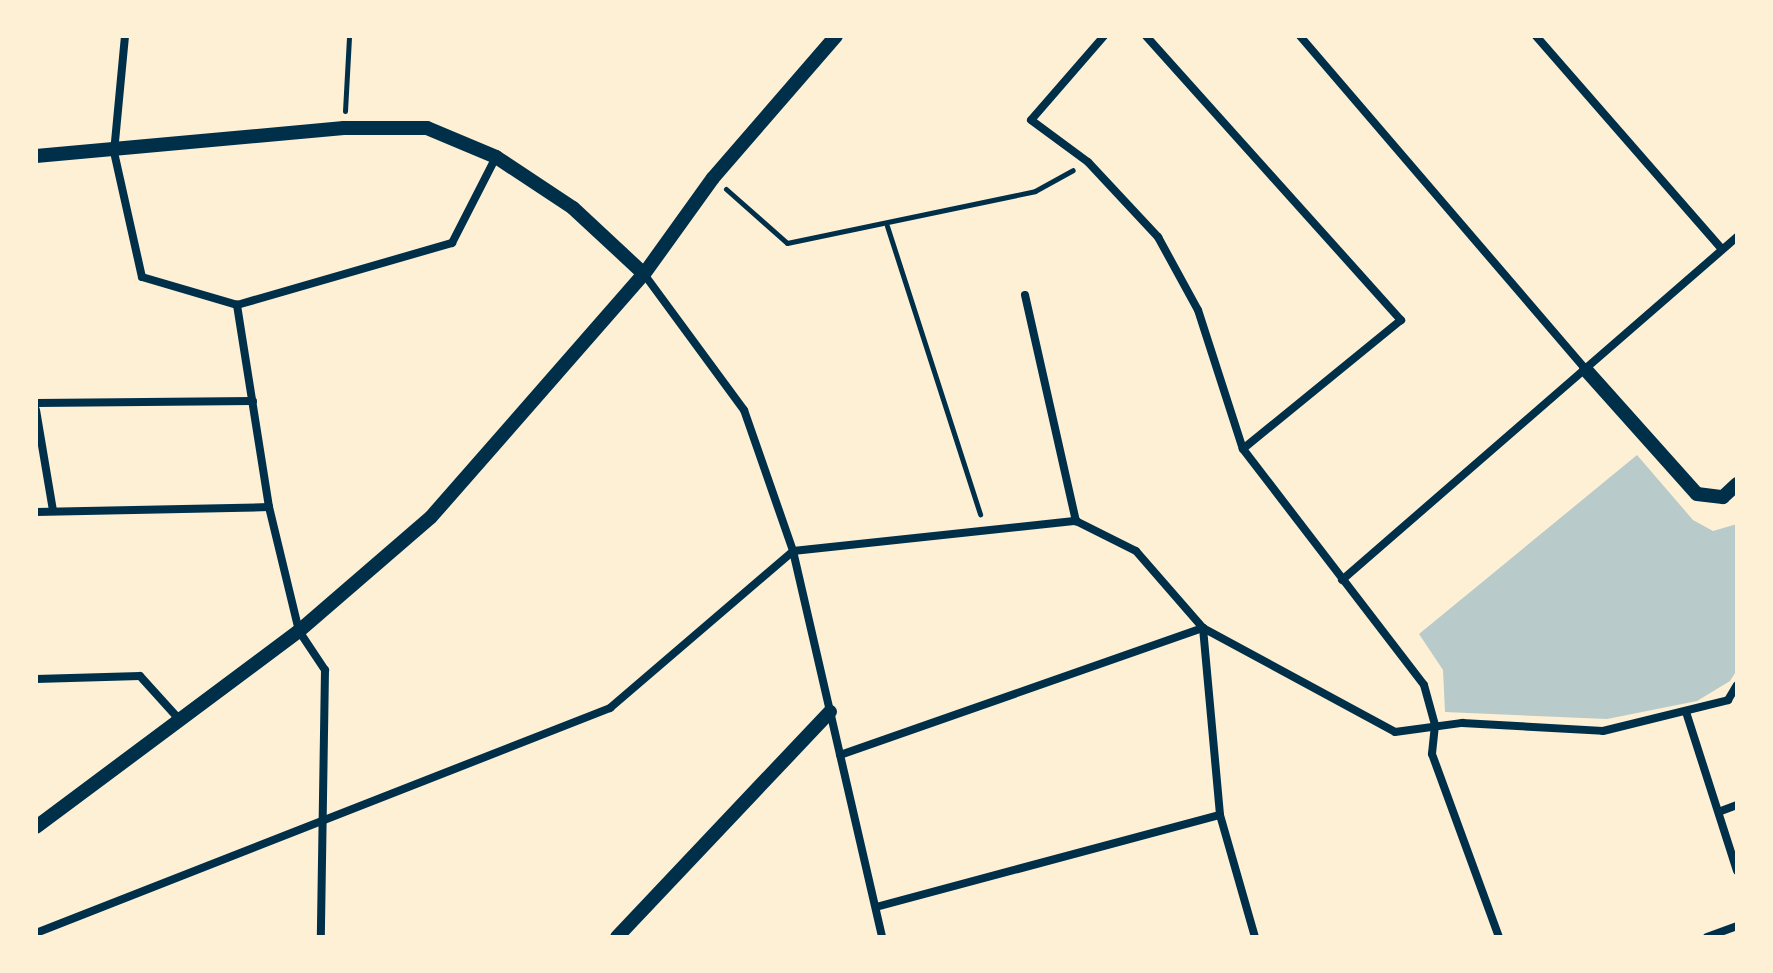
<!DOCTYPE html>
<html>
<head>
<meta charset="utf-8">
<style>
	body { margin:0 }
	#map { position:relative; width:1773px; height:973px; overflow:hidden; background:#fdf0d5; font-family:"DM Sans",sans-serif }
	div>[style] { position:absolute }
	.green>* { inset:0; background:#b9caca }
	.path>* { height:5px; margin:-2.5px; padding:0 2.5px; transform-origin:2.5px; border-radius:2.5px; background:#003049 }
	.minor>* { height:8px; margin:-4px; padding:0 4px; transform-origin:4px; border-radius:4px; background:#003049 }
	.tertiary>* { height:14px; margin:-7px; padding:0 7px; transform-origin:7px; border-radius:7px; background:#003049 }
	span { translate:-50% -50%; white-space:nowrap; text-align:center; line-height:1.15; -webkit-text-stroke:7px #fdf0d5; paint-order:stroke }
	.frame { position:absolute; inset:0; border:38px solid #fdf0d5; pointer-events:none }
</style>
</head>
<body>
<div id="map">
	<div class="green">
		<div style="clip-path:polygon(1637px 455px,1693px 520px,1713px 531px,1737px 524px,1737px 670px,1730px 681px,1697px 701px,1607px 719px,1445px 712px,1443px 670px,1419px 634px)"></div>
	</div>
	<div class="path">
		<div style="left:345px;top:111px;width:75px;rotate:-86.9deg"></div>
		<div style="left:726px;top:189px;width:81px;rotate:41.5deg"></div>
		<div style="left:787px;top:243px;width:253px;rotate:-11.8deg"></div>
		<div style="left:1035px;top:191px;width:43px;rotate:-28.9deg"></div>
		<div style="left:887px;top:226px;width:303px;rotate:72.1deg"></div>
	</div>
	<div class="minor">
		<div style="left:125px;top:36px;width:117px;rotate:95.4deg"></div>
		<div style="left:114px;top:152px;width:128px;rotate:77.4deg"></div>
		<div style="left:142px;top:277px;width:99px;rotate:16.4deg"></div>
		<div style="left:237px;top:305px;width:224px;rotate:-16.1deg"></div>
		<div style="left:452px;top:243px;width:97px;rotate:-62.9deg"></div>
		<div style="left:1104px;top:36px;width:111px;rotate:131deg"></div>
		<div style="left:1031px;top:120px;width:71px;rotate:36.4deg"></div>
		<div style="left:1088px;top:162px;width:103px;rotate:47deg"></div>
		<div style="left:1158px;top:237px;width:83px;rotate:61.3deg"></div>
		<div style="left:1198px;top:310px;width:146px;rotate:72.1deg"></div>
		<div style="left:1243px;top:449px;width:297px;rotate:52.5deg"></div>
		<div style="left:1424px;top:685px;width:41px;rotate:74.6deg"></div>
		<div style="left:1435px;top:725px;width:29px;rotate:96deg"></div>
		<div style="left:1432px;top:754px;width:195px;rotate:69.9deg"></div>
		<div style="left:1146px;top:36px;width:382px;rotate:48.1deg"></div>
		<div style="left:1401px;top:320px;width:204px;rotate:140.8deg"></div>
		<div style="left:1300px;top:36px;width:440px;rotate:49.4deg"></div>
		<div style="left:1536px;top:36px;width:281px;rotate:48.9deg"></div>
		<div style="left:644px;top:274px;width:169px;rotate:53.7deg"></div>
		<div style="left:744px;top:410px;width:149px;rotate:70.8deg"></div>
		<div style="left:793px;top:551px;width:396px;rotate:77deg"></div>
		<div style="left:1025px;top:295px;width:232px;rotate:77.3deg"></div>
		<div style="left:36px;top:403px;width:217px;rotate:-0.5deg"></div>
		<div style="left:36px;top:410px;width:102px;rotate:80.4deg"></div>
		<div style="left:269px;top:507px;width:128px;rotate:76.4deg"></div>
		<div style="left:299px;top:631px;width:47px;rotate:56.3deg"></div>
		<div style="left:325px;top:670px;width:267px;rotate:90.9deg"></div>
		<div style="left:36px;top:512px;width:233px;rotate:-1.2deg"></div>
		<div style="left:269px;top:507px;width:205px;rotate:-99deg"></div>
		<div style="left:1342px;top:580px;width:523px;rotate:-40.97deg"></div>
		<div style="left:1203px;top:628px;width:188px;rotate:84.8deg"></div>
		<div style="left:1220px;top:815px;width:127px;rotate:74deg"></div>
		<div style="left:36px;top:679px;width:104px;rotate:-1.7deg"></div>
		<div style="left:140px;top:676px;width:57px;rotate:47.9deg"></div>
		<div style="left:1686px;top:712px;width:167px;rotate:72.2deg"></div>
		<div style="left:840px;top:755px;width:385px;rotate:-19.3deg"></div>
		<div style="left:1721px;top:811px;width:17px;rotate:-21deg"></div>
		<div style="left:876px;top:907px;width:356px;rotate:-15deg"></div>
		<div style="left:36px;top:933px;width:617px;rotate:-21.4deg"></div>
		<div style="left:610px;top:708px;width:241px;rotate:-40.6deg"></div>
		<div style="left:793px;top:551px;width:285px;rotate:-6.1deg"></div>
		<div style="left:1076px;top:521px;width:67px;rotate:26.6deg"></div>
		<div style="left:1136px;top:551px;width:102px;rotate:49deg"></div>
		<div style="left:1203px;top:628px;width:218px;rotate:28.4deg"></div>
		<div style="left:1395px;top:732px;width:68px;rotate:-7.7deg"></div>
		<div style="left:1462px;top:723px;width:141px;rotate:3.2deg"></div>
		<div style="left:1603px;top:731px;width:129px;rotate:-13.9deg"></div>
		<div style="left:1728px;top:700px;width:17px;rotate:-59deg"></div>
		<div style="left:1707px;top:937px;width:32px;rotate:-20deg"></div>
	</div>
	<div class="tertiary">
		<div style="left:36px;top:156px;width:309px;rotate:-5.2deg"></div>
		<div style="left:344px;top:128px;width:83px"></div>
		<div style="left:427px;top:128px;width:75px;rotate:22.8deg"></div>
		<div style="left:496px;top:157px;width:92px;rotate:33.5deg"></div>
		<div style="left:573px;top:208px;width:97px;rotate:42.9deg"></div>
		<div style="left:1586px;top:370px;width:166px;rotate:48.2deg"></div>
		<div style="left:1697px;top:494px;width:26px;rotate:7deg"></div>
		<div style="left:1723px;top:497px;width:19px;rotate:-43deg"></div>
		<div style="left:36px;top:827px;width:328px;rotate:-36.7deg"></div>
		<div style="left:299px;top:631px;width:174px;rotate:-40.8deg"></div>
		<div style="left:431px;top:517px;width:323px;rotate:-48.8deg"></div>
		<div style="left:644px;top:274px;width:118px;rotate:-54.3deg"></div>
		<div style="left:713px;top:178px;width:188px;rotate:-49.1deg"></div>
		<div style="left:617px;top:937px;width:310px;rotate:-46.6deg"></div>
	</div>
	<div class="frame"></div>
</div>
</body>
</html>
